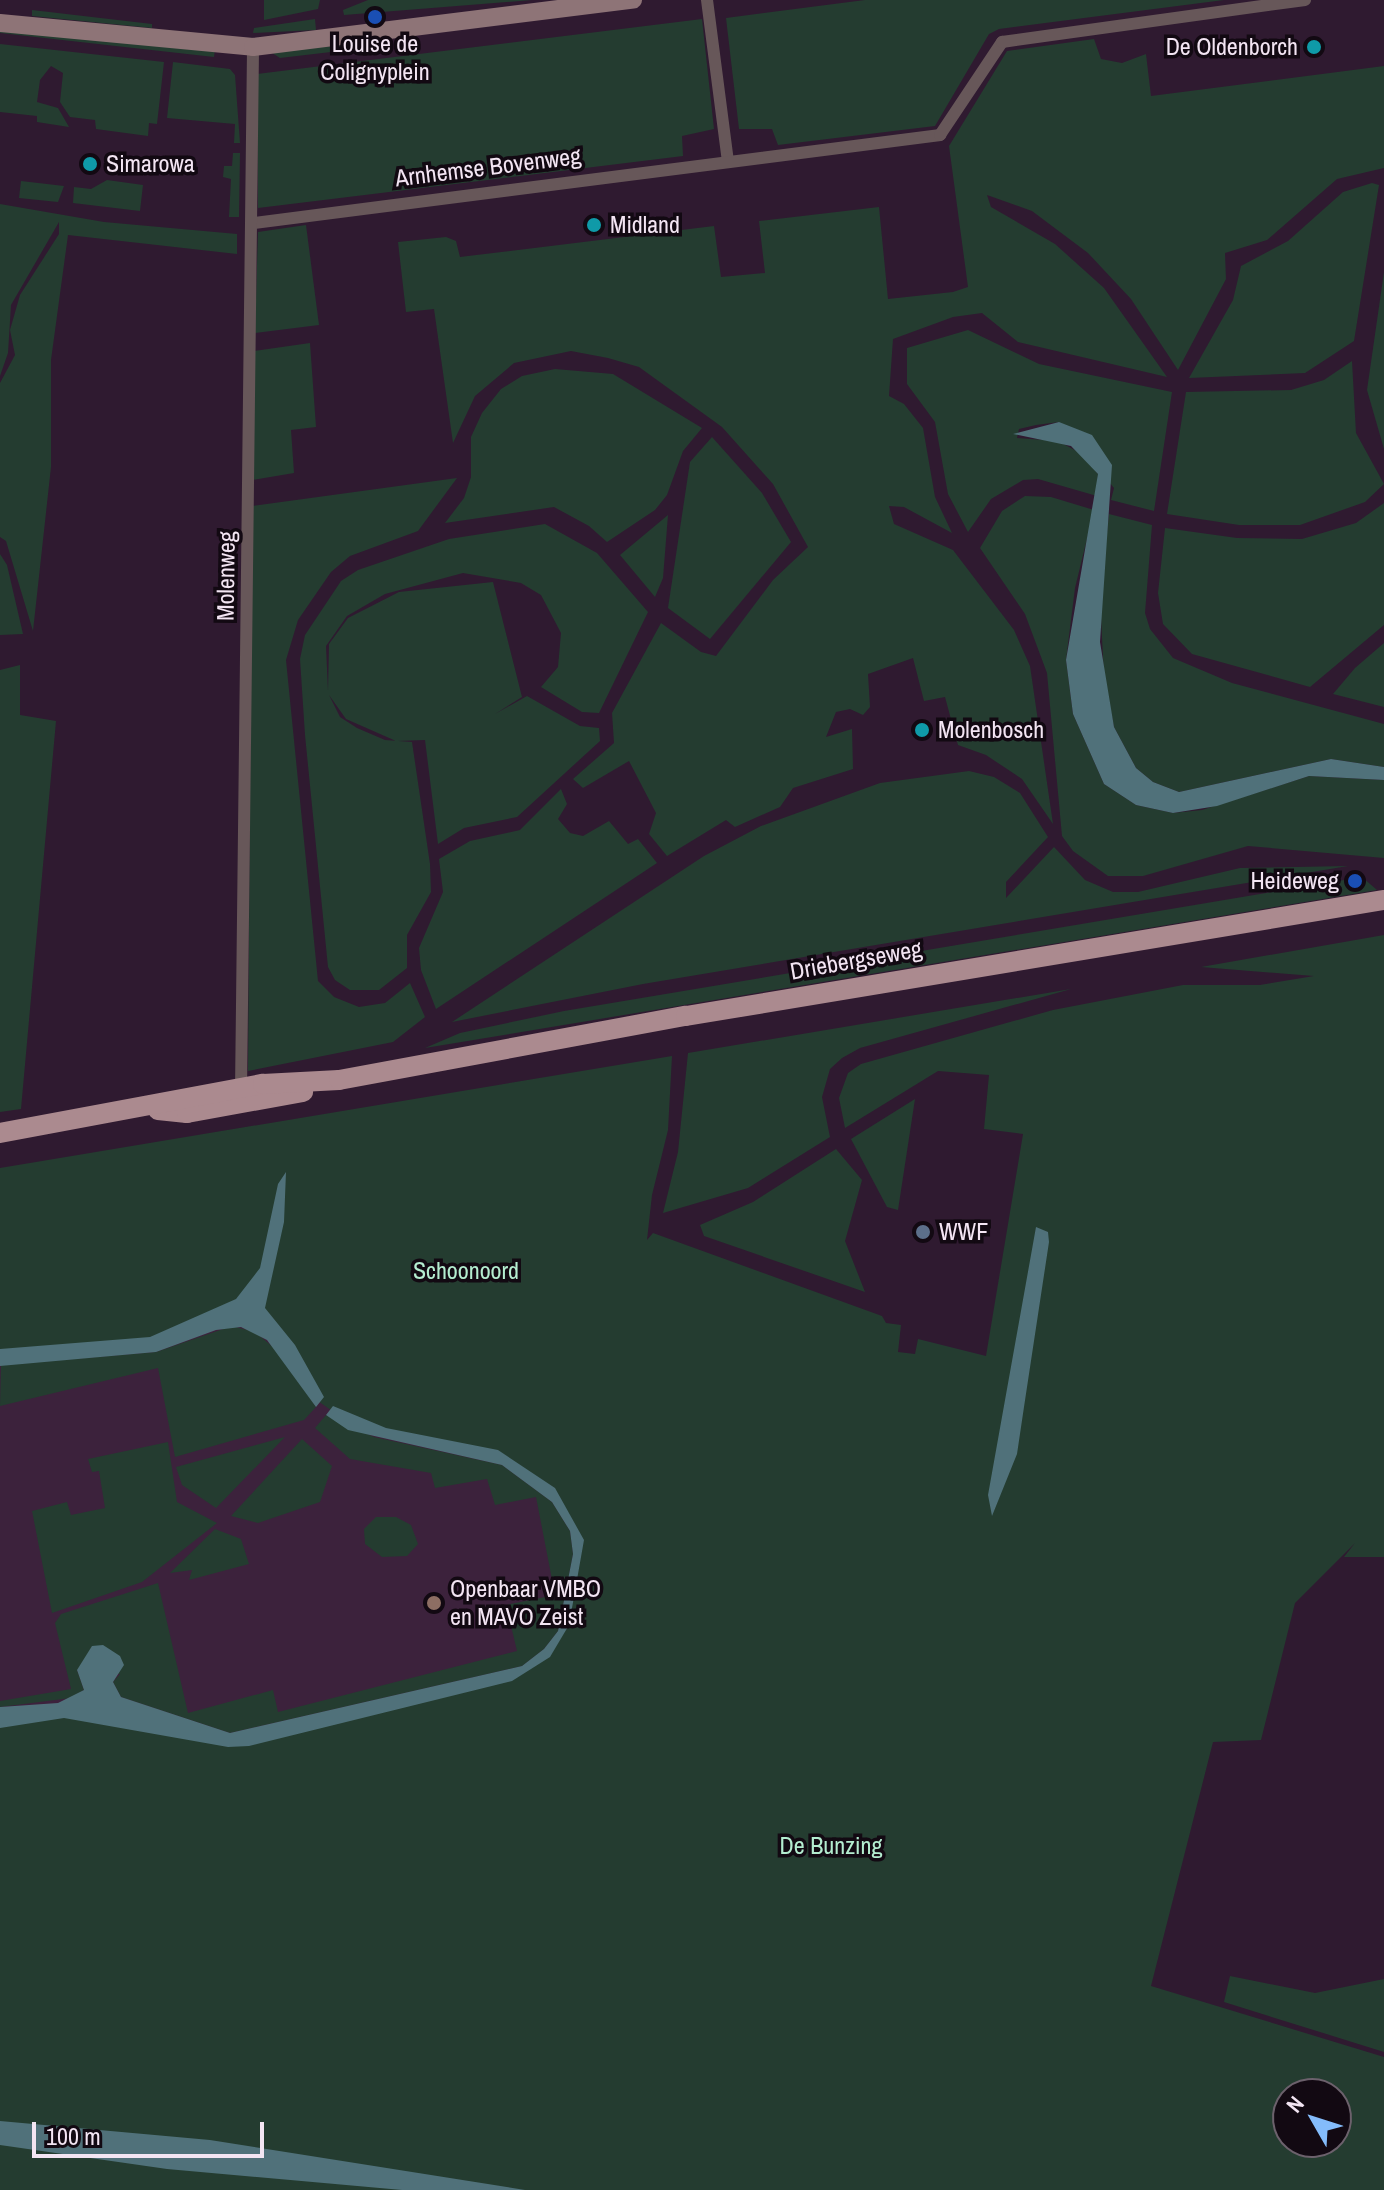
<!DOCTYPE html>
<html>
<head>
<meta charset="utf-8">
<style>
	body { margin:0 }
	#map { position:relative; width:1384px; height:2190px; overflow:hidden; background:#2f1a30; font-family:"Archivo Narrow",sans-serif }
	div>[style] { position:absolute }
	.built>* { inset:0; background:#3c223c }
	.green>* { inset:0; background:#243c30 }
	.water>* { inset:0; background:#50717a }
	.minor>* { height:12px; margin:-6px; padding:0 6px; transform-origin:6px; border-radius:6px; background:#675759 }
	.secondary>* { height:18px; margin:-9px; padding:0 9px; transform-origin:9px; border-radius:9px; background:#8e7477 }
	.primary>* { height:20px; margin:-10px; padding:0 10px; transform-origin:10px; border-radius:10px; background:#ab8a8f }
	.dots>* { width:22px; height:22px; translate:-50% -50%; box-sizing:border-box; border:4px solid #120912; border-radius:50% }
	span { translate:-50% -50%; white-space:nowrap; text-align:center; line-height:1.15; -webkit-text-stroke:7px #120912; paint-order:stroke }
	.poi-label { font-size:24px; color:#f3e5f3 }
	.right { translate:-100% -50%; text-align:right }
	.left { translate:0 -50%; text-align:left }
	.street-label { font-size:24px; color:#f3e5f3 }
	.park-label { font-size:24px; color:#b4edd0 }
	.north { position:absolute; left:1272px; top:2078px; width:80px; height:80px; box-sizing:border-box; background:#120912; border:2px solid #6c616c; border-radius:50%; rotate:309deg; font-size:22px; font-weight:700; line-height:32px; text-align:center; color:#f3e5f3 }
	.north::after { content:''; display:block; margin:auto; width:28px; height:36px; background:#84bcfb; clip-path:polygon(50% 0,100% 100%,50% 72%,0 100%) }
	.scale { position:absolute; left:32px; top:2122px; width:232px; height:36px; box-sizing:border-box; border:4px solid #f3e5f3; border-top:0; padding-left:10px; font-size:24px; line-height:28px; white-space:nowrap; color:#f3e5f3; -webkit-text-stroke:6px #120912; paint-order:stroke }
</style>
</head>
<body>
<div id="map">
	<div class="built">
		<div style="clip-path:polygon(234px 1309px,502px 1460px,569px 1515px,546px 1656px,250px 1741px,0 1723px,0 1359px)"></div>
	</div>
	<div class="green">
		<div style="clip-path:polygon(264px 0,320px 0,318px 9px,264px 20px)"></div>
		<div style="clip-path:polygon(368px 0,532px 0,344px 15px,343px 10px)"></div>
		<div style="clip-path:polygon(865px 0,1224px 0,999px 29px,989px 34px,935px 126px,778px 145px,772px 129px,739px 129px,726px 18px)"></div>
		<div style="clip-path:polygon(32px 10px,152px 24px,152px 28px,32px 16px)"></div>
		<div style="clip-path:polygon(315px 19px,316px 30px,253px 33px,254px 28px)"></div>
		<div style="clip-path:polygon(702px 19px,714px 129px,682px 136px,683px 156px,258px 208px,257px 74px)"></div>
		<div style="clip-path:polygon(0 27px,215px 49px,214px 57px,0 33px)"></div>
		<div style="clip-path:polygon(1094px 39px,1101px 59px,1122px 63px,1146px 54px,1151px 96px,1384px 66px,1384px 168px,1337px 179px,1267px 240px,1225px 253px,1226px 279px,1178px 370px,1131px 299px,1088px 253px,1032px 211px,987px 195px,991px 207px,1055px 244px,1104px 288px,1167px 377px,1018px 342px,982px 313px,953px 317px,893px 339px,889px 396px,904px 404px,923px 428px,935px 497px,952px 533px,904px 507px,889px 506px,894px 524px,953px 550px,1014px 630px,1030px 666px,1053px 824px,1022px 779px,986px 755px,958px 745px,945px 697px,924px 701px,913px 658px,868px 674px,870px 707px,863px 715px,850px 709px,836px 712px,826px 737px,852px 729px,853px 769px,793px 788px,780px 807px,735px 827px,726px 820px,667px 856px,649px 834px,656px 813px,629px 761px,583px 788px,573px 779px,614px 743px,612px 713px,661px 623px,701px 652px,716px 656px,773px 580px,808px 547px,773px 484px,722px 427px,639px 367px,608px 358px,571px 351px,514px 363px,475px 396px,453px 443px,434px 309px,406px 312px,398px 242px,446px 237px,456px 241px,460px 257px,714px 226px,721px 277px,765px 273px,759px 221px,879px 207px,888px 299px,953px 292px,968px 287px,949px 146px,1007px 51px)"></div>
		<div style="clip-path:polygon(0 44px,164px 62px,157px 124px,149px 123px,148px 136px,96px 129px,95px 120px,70px 117px,60px 102px,63px 73px,51px 66px,40px 80px,37px 102px,58px 108px,69px 127px,37px 122px,37px 116px,0 112px)"></div>
		<div style="clip-path:polygon(347px 45px,348px 50px,280px 58px,269px 51px)"></div>
		<div style="clip-path:polygon(173px 62px,230px 69px,235px 75px,240px 143px,234px 143px,235px 124px,167px 118px)"></div>
		<div style="clip-path:polygon(233px 153px,240px 153px,239px 217px,229px 217px,231px 179px,223px 177px,224px 166px,232px 166px)"></div>
		<div style="clip-path:polygon(107px 180px,143px 185px,140px 211px,73px 203px,74px 187px,91px 189px)"></div>
		<div style="clip-path:polygon(21px 181px,64px 186px,58px 202px,19px 198px)"></div>
		<div style="clip-path:polygon(1372px 183px,1379px 185px,1354px 341px,1305px 373px,1189px 378px,1233px 300px,1241px 266px,1288px 241px,1343px 192px)"></div>
		<div style="clip-path:polygon(0 204px,104px 222px,237px 234px,237px 254px,68px 235px,51px 360px,51px 467px,33px 631px,6px 541px,0 537px,0 383px,15px 355px,10px 330px,20px 295px,59px 234px,59px 222px,11px 305px,8px 353px,0 376px)"></div>
		<div style="clip-path:polygon(306px 225px,319px 325px,255px 333px,258px 232px)"></div>
		<div style="clip-path:polygon(1384px 272px,1384px 449px,1367px 390px)"></div>
		<div style="clip-path:polygon(968px 330px,1039px 364px,1172px 392px,1154px 511px,1111px 500px,1114px 488px,1059px 422px,1036px 425px,1019px 429px,1017px 438px,1058px 441px,1082px 454px,1098px 474px,1097px 496px,1038px 479px,1023px 480px,991px 499px,968px 532px,948px 494px,935px 422px,907px 384px,907px 348px)"></div>
		<div style="clip-path:polygon(310px 343px,316px 427px,291px 430px,294px 473px,252px 480px,254px 351px)"></div>
		<div style="clip-path:polygon(1352px 361px,1356px 433px,1384px 484px,1365px 502px,1300px 525px,1239px 525px,1167px 514px,1186px 392px,1291px 390px,1324px 380px)"></div>
		<div style="clip-path:polygon(555px 369px,613px 374px,702px 428px,683px 451px,667px 495px,655px 510px,607px 542px,589px 526px,554px 507px,445px 523px,464px 498px,471px 477px,471px 437px,482px 413px,501px 389px,522px 376px)"></div>
		<div style="clip-path:polygon(712px 437px,762px 493px,791px 542px,710px 639px,668px 608px,690px 462px)"></div>
		<div style="clip-path:polygon(457px 478px,418px 531px,350px 556px,331px 572px,298px 620px,286px 660px,318px 981px,334px 997px,359px 1007px,385px 1003px,410px 983px,425px 1017px,393px 1042px,248px 1071px,252px 506px)"></div>
		<div style="clip-path:polygon(1025px 496px,1051px 497px,1094px 510px,1075px 588px,1066px 660px,1073px 714px,1104px 784px,1136px 805px,1173px 813px,1202px 810px,1309px 776px,1384px 780px,1384px 858px,1248px 846px,1143px 876px,1108px 876px,1073px 851px,1062px 836px,1047px 673px,1025px 614px,980px 548px,1002px 511px)"></div>
		<div style="clip-path:polygon(1384px 503px,1384px 625px,1310px 687px,1192px 654px,1163px 624px,1158px 593px,1165px 528px,1237px 538px,1302px 539px,1356px 523px)"></div>
		<div style="clip-path:polygon(1109px 514px,1152px 525px,1145px 613px,1150px 629px,1173px 658px,1232px 683px,1384px 724px,1384px 767px,1331px 759px,1179px 792px,1153px 782px,1136px 768px,1114px 727px,1104px 678px,1100px 597px)"></div>
		<div style="clip-path:polygon(668px 515px,663px 578px,655px 597px,620px 555px)"></div>
		<div style="clip-path:polygon(545px 524px,597px 553px,648px 612px,599px 713px,582px 712px,541px 687px,558px 667px,561px 633px,541px 595px,521px 583px,463px 573px,385px 594px,347px 616px,326px 646px,328px 691px,329px 644px,348px 618px,399px 592px,493px 582px,522px 697px,495px 714px,527px 696px,580px 726px,599px 728px,600px 741px,517px 817px,464px 828px,438px 844px,425px 740px,396px 741px,346px 719px,329px 695px,340px 717px,357px 728px,385px 740px,412px 742px,430px 864px,431px 892px,407px 935px,407px 968px,379px 990px,350px 990px,335px 980px,328px 967px,305px 735px,300px 659px,305px 635px,341px 581px,358px 570px,449px 539px)"></div>
		<div style="clip-path:polygon(0 554px,7px 565px,23px 634px,0 635px)"></div>
		<div style="clip-path:polygon(1384px 643px,1384px 707px,1333px 694px,1355px 668px)"></div>
		<div style="clip-path:polygon(20px 665px,20px 715px,56px 721px,21px 1109px,0 1112px,0 670px)"></div>
		<div style="clip-path:polygon(969px 771px,994px 777px,1020px 793px,1048px 837px,1006px 882px,1006px 898px,1054px 847px,1085px 880px,1113px 892px,1138px 892px,1240px 868px,1348px 866px,643px 984px,452px 1022px,704px 856px,761px 826px,880px 783px)"></div>
		<div style="clip-path:polygon(561px 789px,567px 804px,558px 819px,570px 833px,583px 836px,609px 821px,628px 844px,638px 839px,657px 863px,436px 1009px,421px 970px,419px 948px,443px 892px,439px 859px,470px 841px,520px 830px)"></div>
		<div style="clip-path:polygon(1362px 877px,1377px 890px,425px 1048px,460px 1033px,564px 1011px)"></div>
		<div style="clip-path:polygon(evenodd,1384px 935px,1384px 1557px,1344px 1557px,1355px 1543px,1295px 1603px,1261px 1740px,1213px 1742px,1151px 1986px,1384px 2057px,1384px 2190px,0 2190px,0 1723px,70px 1707px,223px 1739px,516px 1673px,546px 1656px,558px 1636px,580px 1547px,569px 1515px,538px 1481px,502px 1460px,354px 1426px,312px 1397px,267px 1329px,234px 1309px,158px 1341px,0 1359px,0 1168px,672px 1056px,668px 1130px,652px 1195px,647px 1240px,653px 1233px,882px 1316px,886px 1323px,901px 1325px,898px 1352px,915px 1354px,918px 1339px,986px 1356px,1023px 1134px,984px 1129px,989px 1075px,938px 1071px,845px 1128px,839px 1098px,848px 1073px,861px 1064px,1053px 1010px,1183px 985px,1260px 985px,1314px 976px,1201px 967px,1384px 935px,1288px 2094px,1336px 2094px,1336px 2142px,1288px 2142px,1288px 2094px)"></div>
		<div style="clip-path:polygon(1071px 989px,860px 1048px,842px 1058px,830px 1069px,822px 1097px,830px 1137px,748px 1188px,663px 1213px,678px 1152px,688px 1053px)"></div>
		<div style="clip-path:polygon(915px 1099px,898px 1210px,887px 1207px,851px 1139px)"></div>
		<div style="clip-path:polygon(836px 1149px,862px 1180px,845px 1241px,865px 1292px,704px 1236px,700px 1225px,753px 1202px)"></div>
		<div style="clip-path:polygon(232px 1326px,255px 1332px,279px 1352px,316px 1407px,304px 1420px,175px 1457px,158px 1368px,0 1406px,1px 1365px,156px 1352px)"></div>
		<div style="clip-path:polygon(326px 1415px,374px 1437px,502px 1465px,552px 1502px,570px 1531px,573px 1554px,558px 1631px,544px 1649px,522px 1666px,230px 1733px,121px 1697px,113px 1682px,120px 1674px,77px 1670px,84px 1690px,71px 1698px,0 1707px,0 1701px,71px 1689px,55px 1623px,61px 1614px,158px 1583px,188px 1713px,273px 1690px,278px 1712px,517px 1651px,506px 1605px,555px 1595px,536px 1497px,495px 1505px,487px 1479px,435px 1488px,431px 1473px,350px 1459px,315px 1428px)"></div>
		<div style="clip-path:polygon(285px 1437px,216px 1508px,182px 1485px,176px 1467px)"></div>
		<div style="clip-path:polygon(302px 1439px,332px 1466px,320px 1502px,258px 1523px,231px 1516px)"></div>
		<div style="clip-path:polygon(168px 1442px,177px 1502px,217px 1523px,142px 1582px,52px 1613px,32px 1511px,67px 1502px,71px 1515px,105px 1508px,99px 1471px,92px 1472px,88px 1459px)"></div>
		<div style="clip-path:polygon(396px 1517px,411px 1525px,418px 1544px,407px 1556px,382px 1557px,365px 1544px,364px 1529px,376px 1517px)"></div>
		<div style="clip-path:polygon(215px 1529px,241px 1539px,249px 1564px,189px 1580px,192px 1570px,170px 1573px)"></div>
		<div style="clip-path:polygon(1230px 1976px,1315px 1993px,1384px 1979px,1384px 2052px,1224px 2002px)"></div>
	</div>
	<div class="water">
		<div style="clip-path:polygon(1059px 422px,1092px 435px,1112px 465px,1100px 642px,1114px 727px,1136px 768px,1153px 782px,1179px 792px,1331px 759px,1384px 767px,1384px 780px,1309px 776px,1217px 806px,1173px 813px,1136px 805px,1104px 784px,1073px 714px,1066px 660px,1098px 474px,1071px 446px,1013px 434px)"></div>
		<div style="clip-path:polygon(286px 1172px,284px 1222px,265px 1308px,295px 1345px,324px 1397px,316px 1407px,267px 1340px,241px 1327px,216px 1330px,156px 1352px,0 1366px,0 1349px,150px 1337px,236px 1299px,260px 1268px,278px 1184px)"></div>
		<div style="clip-path:polygon(1036px 1227px,1048px 1232px,1049px 1242px,1024px 1407px,1017px 1454px,992px 1516px,988px 1495px)"></div>
		<div style="clip-path:polygon(333px 1406px,386px 1428px,498px 1450px,555px 1488px,584px 1540px,569px 1625px,550px 1657px,512px 1681px,249px 1746px,228px 1747px,64px 1718px,0 1728px,0 1707px,58px 1703px,84px 1690px,77px 1670px,92px 1646px,103px 1645px,120px 1656px,124px 1665px,113px 1682px,121px 1697px,230px 1733px,522px 1666px,544px 1649px,558px 1631px,573px 1554px,570px 1531px,552px 1502px,502px 1465px,348px 1430px,326px 1415px)"></div>
		<div style="clip-path:polygon(0 2121px,210px 2140px,525px 2190px,402px 2190px,167px 2169px,0 2145px)"></div>
	</div>
	<div class="minor">
		<div style="left:707px;top:0;width:162px;rotate:82.6deg"></div>
		<div style="left:254px;top:223px;width:692px;rotate:-7.31deg"></div>
		<div style="left:940px;top:135px;width:112px;rotate:-56.3deg"></div>
		<div style="left:1002px;top:42px;width:306px;rotate:-7.9deg"></div>
		<div style="left:241px;top:1091px;width:1044px;rotate:-89.34deg"></div>
	</div>
	<div class="secondary">
		<div style="left:0;top:23px;width:254px;rotate:5.4deg"></div>
		<div style="left:253px;top:47px;width:383px;rotate:-7.1deg"></div>
	</div>
	<div class="primary">
		<div style="left:158px;top:1110px;width:29px;rotate:6deg"></div>
		<div style="left:187px;top:1113px;width:118px;rotate:-10.3deg"></div>
		<div style="left:0;top:1133px;width:268px;rotate:-10.6deg"></div>
		<div style="left:263px;top:1084px;width:76px;rotate:-3deg"></div>
		<div style="left:339px;top:1080px;width:353px;rotate:-10.5deg"></div>
		<div style="left:686px;top:1016px;width:708px;rotate:-9.44deg"></div>
	</div>
	<div class="dots">
		<div style="left:375px;top:17px;background:#1a4fb4"></div>
		<div style="left:1314px;top:47px;background:#0f9aa8"></div>
		<div style="left:90px;top:164px;background:#0f9aa8"></div>
		<div style="left:594px;top:225px;background:#0f9aa8"></div>
		<div style="left:922px;top:730px;background:#0f9aa8"></div>
		<div style="left:1355px;top:881px;background:#1a4fb4"></div>
		<div style="left:923px;top:1232px;background:#5c6f8a"></div>
		<div style="left:434px;top:1603px;background:#8d6e63"></div>
	</div>
	<div class="poi-label">
		<span style="left:375px;top:58px">Louise de<br>Colignyplein</span>
		<span class="right" style="left:1298px;top:47px">De Oldenborch</span>
		<span class="left" style="left:106px;top:164px">Simarowa</span>
		<span class="left" style="left:610px;top:225px">Midland</span>
		<span class="left" style="left:938px;top:730px">Molenbosch</span>
		<span class="right" style="left:1339px;top:881px">Heideweg</span>
		<span class="left" style="left:939px;top:1232px">WWF</span>
		<span class="left" style="left:450px;top:1603px">Openbaar VMBO<br>en MAVO Zeist</span>
	</div>
	<div class="street-label">
		<span style="left:488px;top:167px;rotate:-7deg">Arnhemse Bovenweg</span>
		<span style="left:226px;top:576px;rotate:-89deg">Molenweg</span>
		<span style="left:856px;top:960px;rotate:-10deg">Driebergseweg</span>
	</div>
	<div class="park-label">
		<span style="left:466px;top:1271px">Schoonoord</span>
		<span style="left:831px;top:1846px">De Bunzing</span>
	</div>
	<div class="north">N</div>
	<div class="scale">100 m</div>
</div>
</body>
</html>
